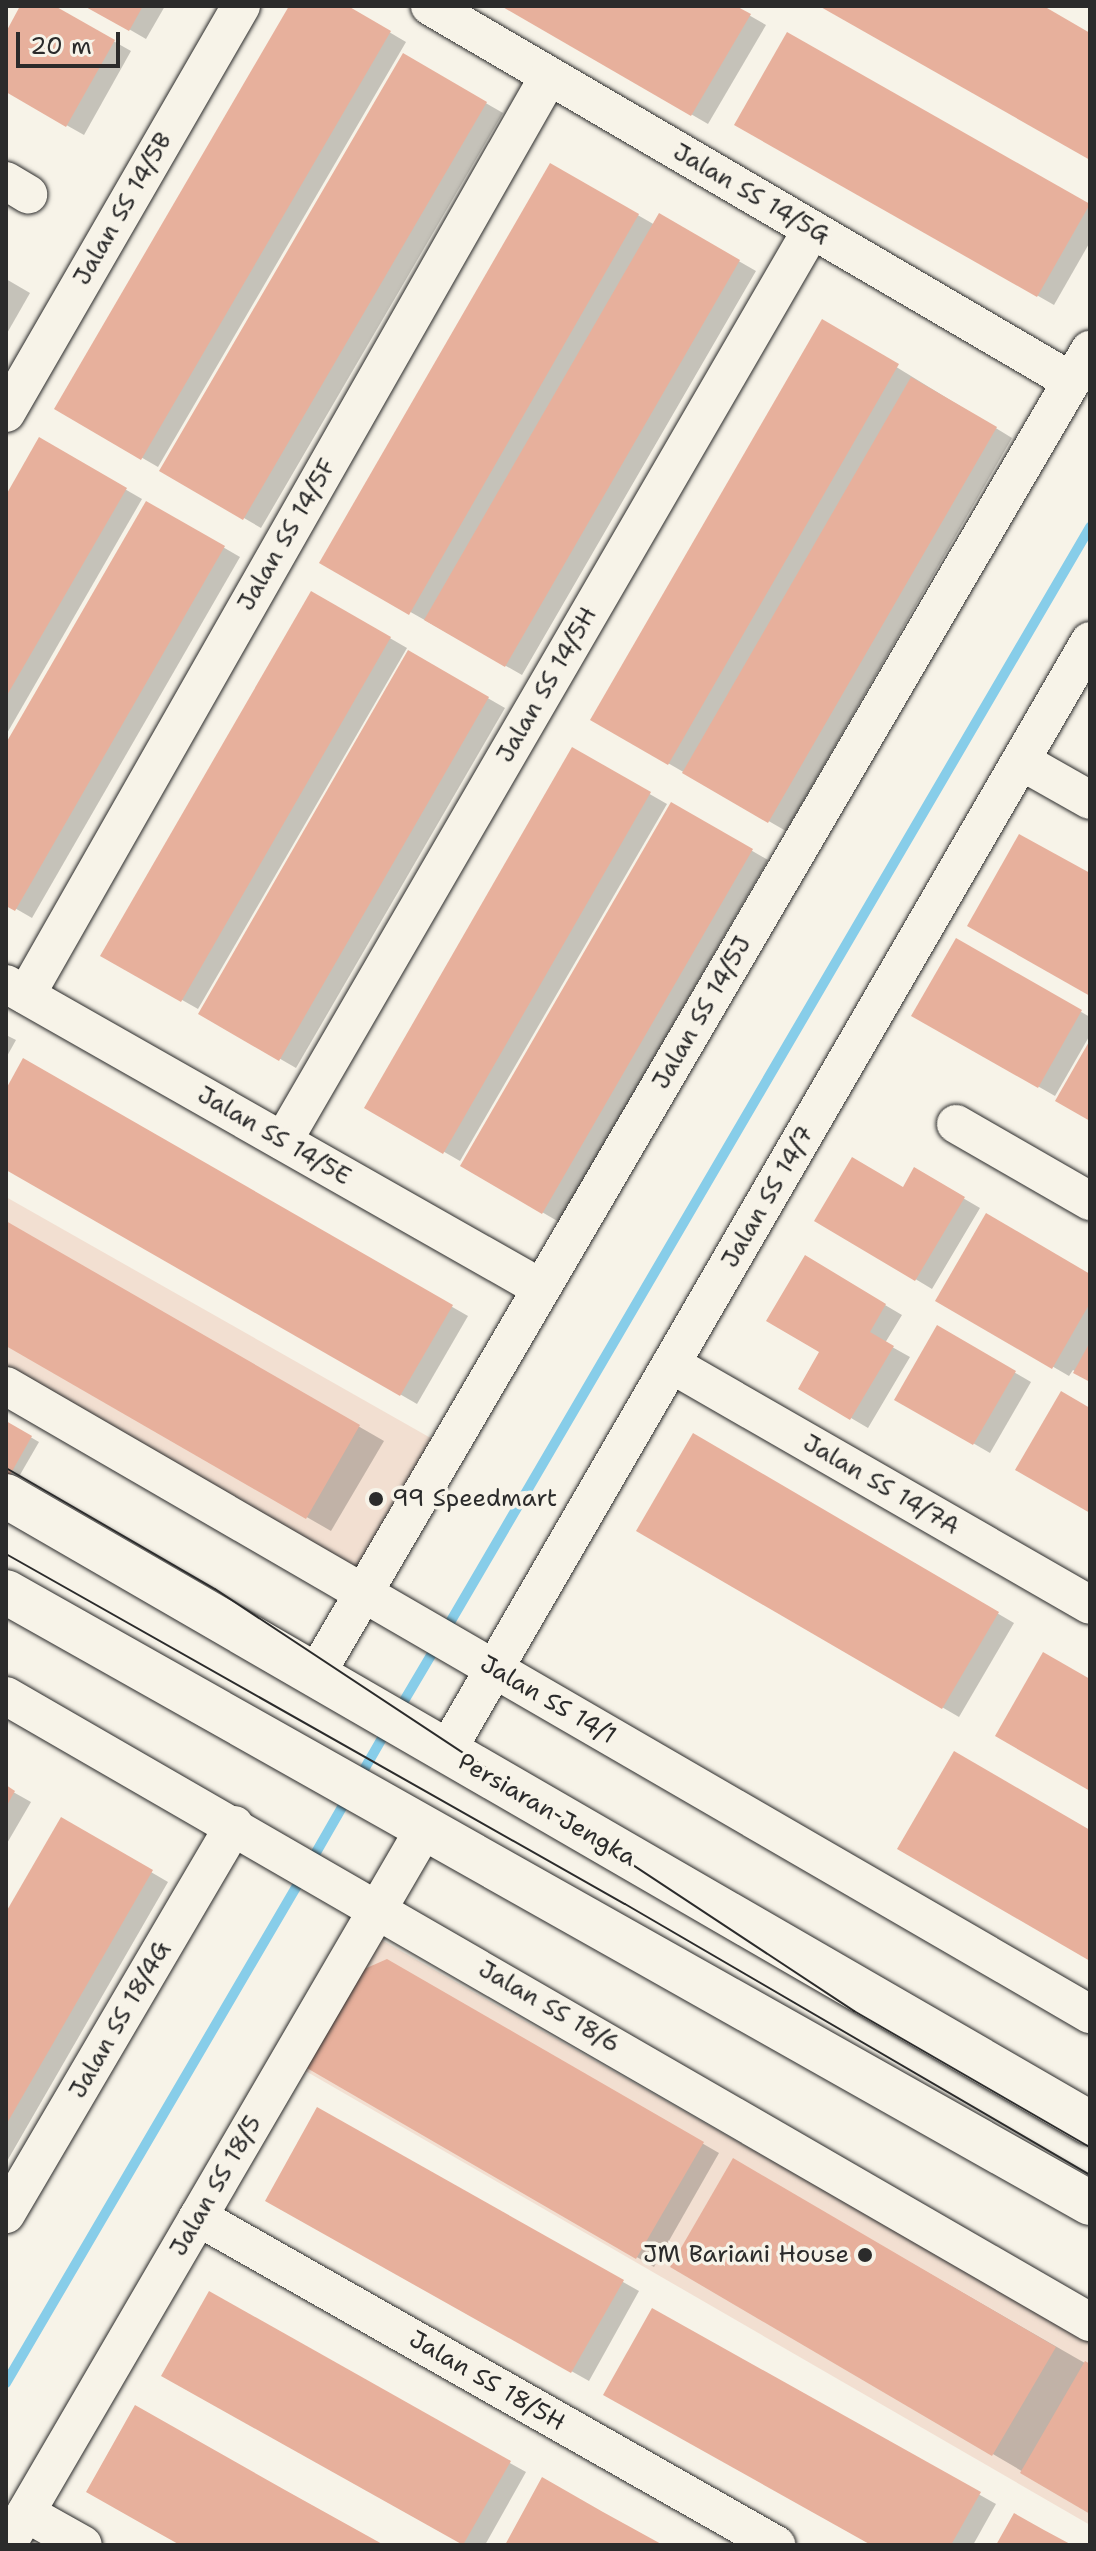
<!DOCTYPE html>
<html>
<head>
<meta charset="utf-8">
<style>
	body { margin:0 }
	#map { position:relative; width:1096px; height:2551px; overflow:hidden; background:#f7f3e8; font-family:"Shantell Sans",sans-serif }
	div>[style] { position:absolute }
	.built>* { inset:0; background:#f2dfd1 }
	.shadow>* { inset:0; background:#0003 }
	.stream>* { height:10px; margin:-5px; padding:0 5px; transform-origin:5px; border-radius:5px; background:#87cde9 }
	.building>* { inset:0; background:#e7b09c }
	.roads { filter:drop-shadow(0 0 2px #2b2b2b) drop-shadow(0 0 2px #2b2b2b) }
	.street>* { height:38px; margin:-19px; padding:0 19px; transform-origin:19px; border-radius:19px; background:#f7f3e8 }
	.secondary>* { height:44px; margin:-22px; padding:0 22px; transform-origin:22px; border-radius:22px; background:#f7f3e8 }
	.tram>* { height:2px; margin:-1px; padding:0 1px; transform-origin:1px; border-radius:1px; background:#2b2b2b }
	.dots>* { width:22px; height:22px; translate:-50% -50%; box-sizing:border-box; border:4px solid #f7f3e8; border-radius:50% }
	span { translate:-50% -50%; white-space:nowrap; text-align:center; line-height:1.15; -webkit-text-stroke:7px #f7f3e8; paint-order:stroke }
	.street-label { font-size:24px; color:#2b2b2b }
	.poi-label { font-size:24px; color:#2b2b2b }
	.left { translate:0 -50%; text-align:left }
	.right { translate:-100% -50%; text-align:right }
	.frame { position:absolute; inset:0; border:8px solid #2b2b2b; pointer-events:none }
	.scale { position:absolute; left:16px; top:32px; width:104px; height:36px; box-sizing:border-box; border:4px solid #2b2b2b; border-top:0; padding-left:10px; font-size:24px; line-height:28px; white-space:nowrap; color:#2b2b2b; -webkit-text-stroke:6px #f7f3e8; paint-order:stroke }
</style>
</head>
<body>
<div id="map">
	<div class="built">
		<div style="clip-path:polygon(6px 1197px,436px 1441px,356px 1579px,6px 1378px)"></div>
		<div style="clip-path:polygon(364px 1930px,1090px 2341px,1090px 2525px,290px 2062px)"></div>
	</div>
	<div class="shadow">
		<div style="clip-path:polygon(23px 6px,51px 6px,131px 51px,84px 135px,6px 91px,6px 36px)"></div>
		<div style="clip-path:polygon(89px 6px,165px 6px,146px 39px)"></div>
		<div style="clip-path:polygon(292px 6px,345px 6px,406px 42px,158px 467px,56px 408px)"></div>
		<div style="clip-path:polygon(505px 6px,733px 6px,766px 25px,708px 124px)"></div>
		<div style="clip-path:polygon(823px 6px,1039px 6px,1090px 35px,1090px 158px)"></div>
		<div style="clip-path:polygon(788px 35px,1090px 206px,1090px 242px,1054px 305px,737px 124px)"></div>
		<div style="clip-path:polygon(404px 56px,503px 113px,261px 528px,162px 470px)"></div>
		<div style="clip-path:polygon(551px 165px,655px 225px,660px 216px,756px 271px,522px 675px,322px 562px)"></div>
		<div style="clip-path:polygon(6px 279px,30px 293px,6px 335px)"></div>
		<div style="clip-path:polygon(823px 322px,1012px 438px,786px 831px,593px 720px)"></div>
		<div style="clip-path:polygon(40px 440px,142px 499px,6px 735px,6px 499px)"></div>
		<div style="clip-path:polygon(147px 503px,240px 557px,32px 918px,6px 903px,6px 747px)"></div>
		<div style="clip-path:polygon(312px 593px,407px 648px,198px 1009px,103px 955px)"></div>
		<div style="clip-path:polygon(409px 653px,505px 708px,296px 1068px,201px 1013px)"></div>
		<div style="clip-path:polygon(573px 750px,667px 804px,460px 1161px,366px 1107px)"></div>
		<div style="clip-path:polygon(671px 804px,768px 860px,559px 1222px,463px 1166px)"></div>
		<div style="clip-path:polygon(957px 941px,1090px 1017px,1090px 1035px,1055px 1096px,914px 1016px)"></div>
		<div style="clip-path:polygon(6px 1035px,16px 1040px,6px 1058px)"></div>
		<div style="clip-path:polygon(24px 1061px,468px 1316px,417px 1404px,6px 1167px,6px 1093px)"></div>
		<div style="clip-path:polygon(915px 1170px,980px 1208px,932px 1289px,817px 1220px,903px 1190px)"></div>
		<div style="clip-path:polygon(6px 1223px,384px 1441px,331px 1531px,6px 1344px)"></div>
		<div style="clip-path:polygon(805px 1258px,902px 1315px,885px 1343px,910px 1357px,868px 1428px,800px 1388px,821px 1351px)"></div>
		<div style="clip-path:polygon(1090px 1276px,1090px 1380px,1073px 1370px,1069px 1376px,938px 1300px)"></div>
		<div style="clip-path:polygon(938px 1328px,1031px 1382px,990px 1453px,897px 1399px)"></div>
		<div style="clip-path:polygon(6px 1423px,39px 1442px,6px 1499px)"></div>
		<div style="clip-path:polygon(694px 1436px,1014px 1623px,959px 1717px,639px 1531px)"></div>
		<div style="clip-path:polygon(6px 1788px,31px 1802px,6px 1845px)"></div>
		<div style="clip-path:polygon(62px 1820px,168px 1882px,6px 2163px,6px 1916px)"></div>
		<div style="clip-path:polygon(387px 1961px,719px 2153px,654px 2267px,302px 2063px)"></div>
		<div style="clip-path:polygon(318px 2110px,639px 2291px,589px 2381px,267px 2200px)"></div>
		<div style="clip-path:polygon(734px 2161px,1090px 2366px,1090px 2511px,672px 2266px)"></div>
		<div style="clip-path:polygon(209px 2294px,526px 2472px,485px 2545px,465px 2545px,164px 2375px)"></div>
		<div style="clip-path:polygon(653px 2311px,996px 2504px,973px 2545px,874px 2545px)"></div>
	</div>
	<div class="stream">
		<div style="left:445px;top:1631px;width:1279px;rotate:-59.7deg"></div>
		<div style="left:398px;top:1711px;width:77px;rotate:-59.4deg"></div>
		<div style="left:358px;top:1780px;width:60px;rotate:-60deg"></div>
		<div style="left:310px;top:1863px;width:76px;rotate:-60.1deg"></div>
		<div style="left:6px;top:2383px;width:586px;rotate:-59.67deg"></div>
	</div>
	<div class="building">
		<div style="clip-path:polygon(20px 6px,55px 6px,115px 40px,66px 127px,6px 92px,6px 32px)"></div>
		<div style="clip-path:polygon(84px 6px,143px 6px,129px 31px)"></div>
		<div style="clip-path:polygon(289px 6px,348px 6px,391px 31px,141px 460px,54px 409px)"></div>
		<div style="clip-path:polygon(501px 6px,736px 6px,751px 14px,691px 116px)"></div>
		<div style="clip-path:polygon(819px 6px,1047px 8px,1090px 33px,1090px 160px)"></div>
		<div style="clip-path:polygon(787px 32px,1090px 204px,1037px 297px,734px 125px)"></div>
		<div style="clip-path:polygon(403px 53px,487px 102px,243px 520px,159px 471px)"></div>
		<div style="clip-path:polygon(550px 163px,639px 214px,409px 615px,319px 563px)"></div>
		<div style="clip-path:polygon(659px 213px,740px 260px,505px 667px,424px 620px)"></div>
		<div style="clip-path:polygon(822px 319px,899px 364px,668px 765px,590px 720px)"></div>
		<div style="clip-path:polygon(911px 377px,997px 427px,768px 823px,682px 773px)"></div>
		<div style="clip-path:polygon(39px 437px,127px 488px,6px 697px,6px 495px)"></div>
		<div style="clip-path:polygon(146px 501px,225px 546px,15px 911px,6px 906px,6px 743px)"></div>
		<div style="clip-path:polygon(311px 591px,391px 637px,181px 1002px,100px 956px)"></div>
		<div style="clip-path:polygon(408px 650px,489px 697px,279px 1061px,198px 1014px)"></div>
		<div style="clip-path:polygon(572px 747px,651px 792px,443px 1154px,364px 1108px)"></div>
		<div style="clip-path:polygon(671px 802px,753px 849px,542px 1214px,460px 1166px)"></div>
		<div style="clip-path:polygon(1019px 834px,1090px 873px,1090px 996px,967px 926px)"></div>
		<div style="clip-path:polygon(956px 938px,1082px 1010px,1038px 1088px,911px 1016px)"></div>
		<div style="clip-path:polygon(1090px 1040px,1090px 1121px,1055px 1101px)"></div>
		<div style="clip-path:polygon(23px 1058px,453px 1305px,400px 1396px,6px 1170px,6px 1089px)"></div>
		<div style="clip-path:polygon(852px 1157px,903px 1187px,914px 1167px,965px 1197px,915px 1281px,814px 1221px)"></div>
		<div style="clip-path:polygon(986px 1213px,1090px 1274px,1090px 1303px,1052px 1369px,935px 1301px)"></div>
		<div style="clip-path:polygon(6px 1221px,360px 1425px,306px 1519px,6px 1346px)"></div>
		<div style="clip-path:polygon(805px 1255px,886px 1304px,870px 1332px,894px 1346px,850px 1420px,798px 1389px,819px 1352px,766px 1321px)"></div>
		<div style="clip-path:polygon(937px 1325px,1016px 1371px,973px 1445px,894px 1400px)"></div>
		<div style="clip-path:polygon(1090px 1342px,1090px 1382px,1073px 1373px)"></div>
		<div style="clip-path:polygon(1061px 1391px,1090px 1408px,1090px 1513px,1015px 1470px)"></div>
		<div style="clip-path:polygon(6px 1421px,32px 1436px,6px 1482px)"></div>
		<div style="clip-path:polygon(693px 1433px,999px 1612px,942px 1709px,636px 1531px)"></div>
		<div style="clip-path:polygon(1043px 1652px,1090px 1679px,1090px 1791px,995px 1736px)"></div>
		<div style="clip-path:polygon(954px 1751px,1090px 1830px,1090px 1961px,897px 1849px)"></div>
		<div style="clip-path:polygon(6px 1785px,15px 1791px,6px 1807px)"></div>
		<div style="clip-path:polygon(61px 1817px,153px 1870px,6px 2125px,6px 1912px)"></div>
		<div style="clip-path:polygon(387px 1959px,704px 2142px,636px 2259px,300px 2064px,353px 1974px)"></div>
		<div style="clip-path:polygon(317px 2107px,624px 2280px,571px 2373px,265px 2201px)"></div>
		<div style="clip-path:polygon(733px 2158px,1056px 2347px,992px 2456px,670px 2267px)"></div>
		<div style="clip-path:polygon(209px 2291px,511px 2461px,463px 2545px,161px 2376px)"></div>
		<div style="clip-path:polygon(652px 2308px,981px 2492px,951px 2545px,871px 2545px,603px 2395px)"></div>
		<div style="clip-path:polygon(1085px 2361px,1090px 2364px,1090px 2514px,1020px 2473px)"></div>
		<div style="clip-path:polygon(135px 2405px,285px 2490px,384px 2545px,180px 2545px,146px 2526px,86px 2492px)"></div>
		<div style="clip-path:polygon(542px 2477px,603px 2512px,663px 2545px,505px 2545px)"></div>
		<div style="clip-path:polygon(1014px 2513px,1044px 2530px,1072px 2545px,996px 2545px)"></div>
	</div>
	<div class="roads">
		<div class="street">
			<div style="left:430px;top:6px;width:743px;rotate:30.33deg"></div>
			<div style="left:6px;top:181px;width:26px;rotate:31deg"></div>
			<div style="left:6px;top:413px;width:470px;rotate:-60deg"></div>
			<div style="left:1021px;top:761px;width:79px;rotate:29.5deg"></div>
			<div style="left:6px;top:984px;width:615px;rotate:29.61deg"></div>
			<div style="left:26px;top:995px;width:1057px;rotate:-60.36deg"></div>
			<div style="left:956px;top:1124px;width:155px;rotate:29.9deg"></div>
			<div style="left:283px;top:1141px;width:1054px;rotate:-59.88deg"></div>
			<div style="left:671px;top:1364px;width:483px;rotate:29.9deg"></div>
			<div style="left:6px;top:1386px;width:1253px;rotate:30.09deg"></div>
			<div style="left:315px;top:1676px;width:1536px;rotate:-59.7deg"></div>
			<div style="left:6px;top:1696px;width:1252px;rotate:30.01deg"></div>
			<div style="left:446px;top:1752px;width:1284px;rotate:-59.9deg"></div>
			<div style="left:6px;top:2214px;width:451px;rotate:-59.6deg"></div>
			<div style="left:198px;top:2217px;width:665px;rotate:29.57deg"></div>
			<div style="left:26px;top:2513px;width:65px;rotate:29.3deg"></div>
			<div style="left:7px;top:2545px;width:830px;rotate:-59.76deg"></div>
		</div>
		<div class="secondary">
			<div style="left:6px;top:1496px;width:1252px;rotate:30.05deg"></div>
			<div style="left:6px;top:1592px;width:1244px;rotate:29.41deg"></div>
		</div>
	</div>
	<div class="tram">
		<div style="left:6px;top:1468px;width:241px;rotate:30.1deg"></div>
		<div style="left:215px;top:1589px;width:766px;rotate:33.44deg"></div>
		<div style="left:854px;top:2011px;width:272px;rotate:30deg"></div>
		<div style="left:6px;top:1554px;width:711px;rotate:29.49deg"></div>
		<div style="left:625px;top:1904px;width:538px;rotate:30.23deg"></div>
	</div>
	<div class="dots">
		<div style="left:376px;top:1499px;background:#2b2b2b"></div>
		<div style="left:865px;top:2255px;background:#2b2b2b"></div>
	</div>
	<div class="street-label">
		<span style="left:751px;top:194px;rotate:30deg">Jalan SS 14/5G</span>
		<span style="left:123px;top:209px;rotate:-60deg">Jalan SS 14/5B</span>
		<span style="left:287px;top:535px;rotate:-60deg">Jalan SS 14/5F</span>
		<span style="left:547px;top:685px;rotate:-60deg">Jalan SS 14/5H</span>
		<span style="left:702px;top:1013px;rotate:-60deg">Jalan SS 14/5J</span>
		<span style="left:274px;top:1136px;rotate:30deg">Jalan SS 14/5E</span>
		<span style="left:768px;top:1197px;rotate:-60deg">Jalan SS 14/7</span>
		<span style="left:881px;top:1485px;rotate:30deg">Jalan SS 14/7A</span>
		<span style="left:548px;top:1700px;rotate:30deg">Jalan SS 14/1</span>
		<span style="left:547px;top:1810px;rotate:30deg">Persiaran Jengka</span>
		<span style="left:549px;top:2007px;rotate:30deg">Jalan SS 18/6</span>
		<span style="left:120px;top:2020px;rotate:-60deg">Jalan SS 18/4G</span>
		<span style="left:216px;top:2186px;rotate:-60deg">Jalan SS 18/5</span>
		<span style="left:487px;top:2381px;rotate:30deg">Jalan SS 18/5H</span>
	</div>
	<div class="poi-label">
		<span class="left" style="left:392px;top:1499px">99 Speedmart</span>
		<span class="right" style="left:849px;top:2255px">JM Bariani House</span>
	</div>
	<div class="frame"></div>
	<div class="scale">20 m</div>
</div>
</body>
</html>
